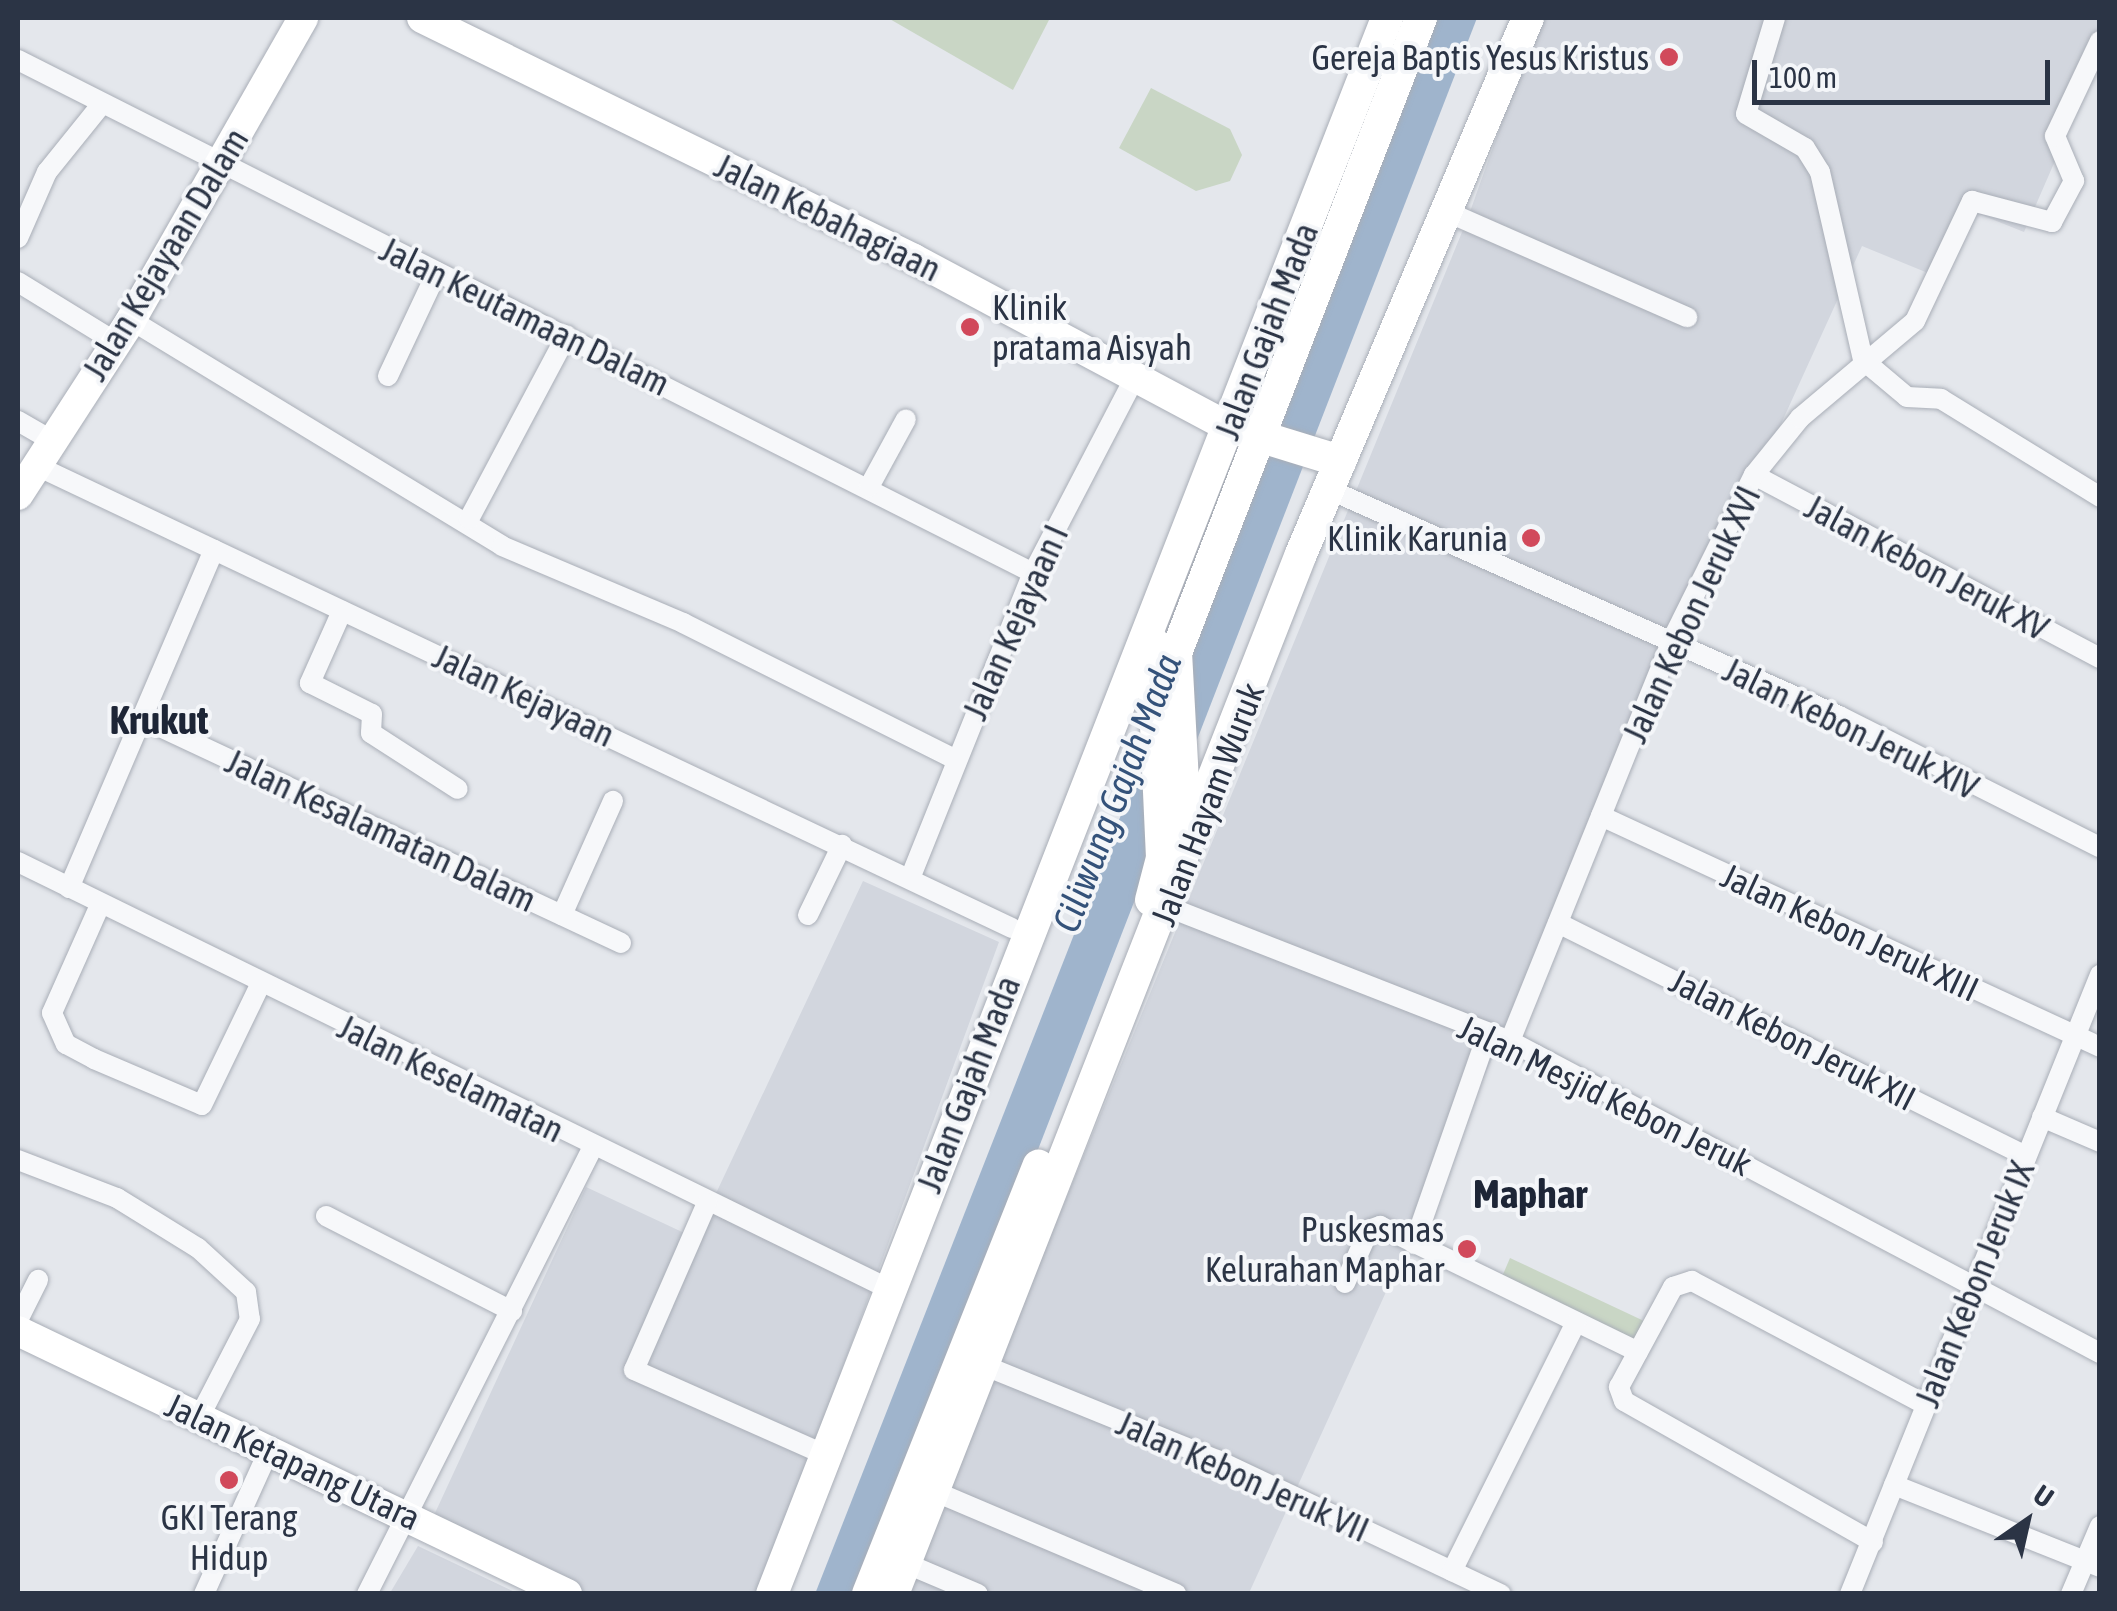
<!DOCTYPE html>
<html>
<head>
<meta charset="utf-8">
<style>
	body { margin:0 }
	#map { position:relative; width:2117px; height:1611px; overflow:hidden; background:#e4e7ec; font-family:"Asap Condensed",sans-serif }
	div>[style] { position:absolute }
	.built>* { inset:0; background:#d2d6de }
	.green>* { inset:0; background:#c9d6c5 }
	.water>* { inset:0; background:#9fb4cc }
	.roads { filter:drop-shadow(0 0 2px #a9aeb7) drop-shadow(0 0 2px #a9aeb7) }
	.street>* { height:20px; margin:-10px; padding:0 10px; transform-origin:10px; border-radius:10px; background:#f7f8fa }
	.secondary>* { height:30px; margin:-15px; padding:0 15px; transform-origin:15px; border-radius:15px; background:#fff }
	.primary>* { height:32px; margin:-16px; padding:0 16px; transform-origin:16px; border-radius:16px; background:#fff }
	.dots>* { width:28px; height:28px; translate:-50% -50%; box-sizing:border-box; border:5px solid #f4f6f9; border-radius:50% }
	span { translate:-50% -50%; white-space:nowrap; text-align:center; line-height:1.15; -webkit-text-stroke:8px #f4f6f9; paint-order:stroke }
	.poi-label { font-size:35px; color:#2b3445 }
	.right { translate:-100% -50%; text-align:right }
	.left { translate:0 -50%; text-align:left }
	.street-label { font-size:35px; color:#2b3445 }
	.water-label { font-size:38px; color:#34527a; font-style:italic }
	.quarter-label { font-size:40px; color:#1d2536; font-weight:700 }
	.frame { position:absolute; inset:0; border:20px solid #2b3445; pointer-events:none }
	.north { position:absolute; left:1977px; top:1471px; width:100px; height:100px; -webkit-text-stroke:8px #f4f6f9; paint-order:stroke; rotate:34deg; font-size:28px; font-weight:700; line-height:40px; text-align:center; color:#2b3445 }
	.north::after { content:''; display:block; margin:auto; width:35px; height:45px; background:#2b3445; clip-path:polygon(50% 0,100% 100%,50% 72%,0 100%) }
	.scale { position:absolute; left:1752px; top:60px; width:298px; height:45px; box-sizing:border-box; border:5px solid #2b3445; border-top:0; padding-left:12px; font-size:30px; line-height:35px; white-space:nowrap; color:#2b3445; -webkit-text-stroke:8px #f4f6f9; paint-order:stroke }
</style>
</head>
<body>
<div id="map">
	<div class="built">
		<div style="clip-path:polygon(1539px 18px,2099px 18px,2099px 60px,2024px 232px,1974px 212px,1945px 280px,1862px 246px,1249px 1593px,904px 1594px,1467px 220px)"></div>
		<div style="clip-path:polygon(863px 881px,999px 942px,760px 1593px,570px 1593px,429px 1526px,586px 1187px,695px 1238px)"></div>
		<div style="clip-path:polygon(418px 1546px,517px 1593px,390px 1593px)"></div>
	</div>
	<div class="green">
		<div style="clip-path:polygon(888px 18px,1050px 18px,1013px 90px)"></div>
		<div style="clip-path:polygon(1151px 88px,1230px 129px,1242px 155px,1230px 181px,1196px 191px,1119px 148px)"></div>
		<div style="clip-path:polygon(1510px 1258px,1644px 1321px,1634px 1341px,1501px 1279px)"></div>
	</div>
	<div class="water">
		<div style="clip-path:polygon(1434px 18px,1477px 18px,866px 1593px,815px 1594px)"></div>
	</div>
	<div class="roads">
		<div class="street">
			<div style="left:1775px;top:18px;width:100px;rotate:106.8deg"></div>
			<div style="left:1746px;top:114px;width:68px;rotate:30deg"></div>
			<div style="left:1805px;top:148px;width:28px;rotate:58deg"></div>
			<div style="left:1820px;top:172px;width:193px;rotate:77.1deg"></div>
			<div style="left:18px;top:60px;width:1137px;rotate:26.81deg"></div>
			<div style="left:1452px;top:214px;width:257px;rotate:23.7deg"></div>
			<div style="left:18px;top:238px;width:72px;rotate:-66.3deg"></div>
			<div style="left:47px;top:172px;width:86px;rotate:-51.1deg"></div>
			<div style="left:18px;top:282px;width:116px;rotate:31.6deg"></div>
			<div style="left:131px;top:320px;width:434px;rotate:31.3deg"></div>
			<div style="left:502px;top:546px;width:197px;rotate:23deg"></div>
			<div style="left:683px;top:623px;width:304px;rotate:26.6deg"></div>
			<div style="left:1863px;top:360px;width:57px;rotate:40.1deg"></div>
			<div style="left:1907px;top:397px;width:34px;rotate:3deg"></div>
			<div style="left:1941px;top:399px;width:187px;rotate:31.6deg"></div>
			<div style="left:388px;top:376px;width:115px;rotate:-64.8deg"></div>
			<div style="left:18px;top:421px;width:38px;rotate:30deg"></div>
			<div style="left:35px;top:465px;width:1081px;rotate:25.36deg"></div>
			<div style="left:1754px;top:475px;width:391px;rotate:27.9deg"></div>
			<div style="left:869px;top:487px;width:77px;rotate:-61.4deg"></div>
			<div style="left:1328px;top:489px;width:559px;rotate:23.95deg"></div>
			<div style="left:1839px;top:716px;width:292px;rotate:26.7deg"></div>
			<div style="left:469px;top:519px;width:208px;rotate:-62deg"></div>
			<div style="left:342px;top:611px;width:79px;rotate:114deg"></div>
			<div style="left:310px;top:683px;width:69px;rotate:26.6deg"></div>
			<div style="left:372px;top:714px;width:19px;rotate:93deg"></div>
			<div style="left:371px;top:733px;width:103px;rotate:32.8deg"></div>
			<div style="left:141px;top:718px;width:530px;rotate:25.11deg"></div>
			<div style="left:1601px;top:816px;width:550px;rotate:24.84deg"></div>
			<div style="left:18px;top:862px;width:968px;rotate:26.11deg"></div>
			<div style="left:911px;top:876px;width:327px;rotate:-68.1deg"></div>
			<div style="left:1033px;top:573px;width:223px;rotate:-62.5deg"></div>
			<div style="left:69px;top:888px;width:368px;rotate:-66.8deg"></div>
			<div style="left:100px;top:905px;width:118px;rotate:114deg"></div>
			<div style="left:52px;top:1013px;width:34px;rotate:66deg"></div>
			<div style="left:66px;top:1044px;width:32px;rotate:28deg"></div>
			<div style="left:94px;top:1059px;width:117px;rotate:23.1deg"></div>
			<div style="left:202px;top:1105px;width:133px;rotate:-64.2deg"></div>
			<div style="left:1168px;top:907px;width:367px;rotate:21.4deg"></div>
			<div style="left:1510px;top:1041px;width:667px;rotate:27.87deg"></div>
			<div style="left:562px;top:915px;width:125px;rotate:-65.9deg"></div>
			<div style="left:808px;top:915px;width:78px;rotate:-64.1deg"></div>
			<div style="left:1558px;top:923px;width:523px;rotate:26.47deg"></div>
			<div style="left:1510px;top:1041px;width:428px;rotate:-68deg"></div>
			<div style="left:1670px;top:644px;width:189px;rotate:-63.6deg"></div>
			<div style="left:1754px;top:475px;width:73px;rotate:-51.1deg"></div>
			<div style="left:1800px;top:418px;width:150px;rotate:-40.1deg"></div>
			<div style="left:1915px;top:321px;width:133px;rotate:-64.6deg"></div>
			<div style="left:1972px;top:201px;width:83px;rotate:14.7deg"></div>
			<div style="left:2052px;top:222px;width:47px;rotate:-61.8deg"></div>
			<div style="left:2074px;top:181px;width:49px;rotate:-112.9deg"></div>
			<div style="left:2055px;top:136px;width:105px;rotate:-64.7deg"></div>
			<div style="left:2042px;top:1117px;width:63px;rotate:23.3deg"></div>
			<div style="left:18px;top:1160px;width:106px;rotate:21deg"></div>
			<div style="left:117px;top:1198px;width:95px;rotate:31.7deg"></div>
			<div style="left:198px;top:1248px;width:65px;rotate:42.5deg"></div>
			<div style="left:246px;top:1292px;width:27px;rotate:82deg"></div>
			<div style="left:250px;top:1319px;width:111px;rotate:117.3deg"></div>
			<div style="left:707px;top:1203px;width:182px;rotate:113.6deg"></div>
			<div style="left:634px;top:1370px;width:208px;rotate:23.9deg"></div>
			<div style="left:326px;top:1216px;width:209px;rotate:27.1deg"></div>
			<div style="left:1414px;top:1244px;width:224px;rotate:-70.7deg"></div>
			<div style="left:1345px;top:1283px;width:58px;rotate:-65.6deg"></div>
			<div style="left:1369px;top:1230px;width:12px;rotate:-20deg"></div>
			<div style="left:1380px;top:1226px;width:287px;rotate:26deg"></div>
			<div style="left:18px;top:1320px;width:45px;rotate:-63.4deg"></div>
			<div style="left:983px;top:1365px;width:253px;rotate:22.1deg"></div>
			<div style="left:1217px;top:1460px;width:314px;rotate:25.3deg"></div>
			<div style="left:1894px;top:1485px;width:222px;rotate:21.7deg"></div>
			<div style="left:936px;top:1492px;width:261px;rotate:23deg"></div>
			<div style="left:1873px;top:1542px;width:286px;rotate:-150.5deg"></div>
			<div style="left:1624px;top:1401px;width:15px;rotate:-110deg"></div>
			<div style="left:1619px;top:1387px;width:114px;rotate:-61.6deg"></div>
			<div style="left:1673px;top:1287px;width:20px;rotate:-18deg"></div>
			<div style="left:1692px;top:1281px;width:263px;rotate:27.9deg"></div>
			<div style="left:905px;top:1563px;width:79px;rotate:23deg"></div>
			<div style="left:1452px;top:1571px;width:278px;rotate:-63.5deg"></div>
			<div style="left:204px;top:1594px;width:156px;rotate:-65.7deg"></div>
			<div style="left:367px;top:1594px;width:500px;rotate:-63.2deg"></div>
			<div style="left:1850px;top:1594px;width:668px;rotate:-68.01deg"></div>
			<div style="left:2071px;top:1594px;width:74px;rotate:-66.9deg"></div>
		</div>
		<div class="secondary">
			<div style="left:422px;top:18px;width:548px;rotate:26.1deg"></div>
			<div style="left:914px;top:259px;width:356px;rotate:28.1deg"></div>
			<div style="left:18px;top:495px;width:208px;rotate:-57.1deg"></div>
			<div style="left:131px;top:320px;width:348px;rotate:-60.3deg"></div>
			<div style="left:18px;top:1331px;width:609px;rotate:25.6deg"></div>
		</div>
		<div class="primary">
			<div style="left:1239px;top:430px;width:106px;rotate:17.1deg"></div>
			<div style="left:1186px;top:837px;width:184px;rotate:-93.1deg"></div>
			<div style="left:1176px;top:653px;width:681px;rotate:-68.9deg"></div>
			<div style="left:1151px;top:900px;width:43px;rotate:-75.3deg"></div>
			<div style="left:1162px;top:858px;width:217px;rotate:-92.6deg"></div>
			<div style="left:772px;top:1594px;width:1692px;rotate:-68.68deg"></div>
			<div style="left:868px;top:1594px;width:461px;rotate:-68.3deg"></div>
			<div style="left:893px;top:1594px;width:1117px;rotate:-68.58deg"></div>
			<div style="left:1301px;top:554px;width:582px;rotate:-67.05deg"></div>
		</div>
	</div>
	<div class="dots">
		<div style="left:1669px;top:57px;background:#d1495b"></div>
		<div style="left:970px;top:327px;background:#d1495b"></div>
		<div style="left:1531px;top:538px;background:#d1495b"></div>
		<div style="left:1467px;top:1249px;background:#d1495b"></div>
		<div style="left:229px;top:1480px;background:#d1495b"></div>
	</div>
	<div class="poi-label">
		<span class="right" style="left:1649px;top:57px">Gereja Baptis Yesus Kristus</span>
		<span class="left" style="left:992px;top:327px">Klinik<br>pratama Aisyah</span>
		<span class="right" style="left:1508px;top:538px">Klinik Karunia</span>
		<span class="right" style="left:1444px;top:1249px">Puskesmas<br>Kelurahan Maphar</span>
		<span style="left:229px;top:1537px">GKI Terang<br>Hidup</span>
	</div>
	<div class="street-label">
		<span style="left:828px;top:217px;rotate:26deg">Jalan Kebahagiaan</span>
		<span style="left:165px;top:254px;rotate:-59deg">Jalan Kejayaan Dalam</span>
		<span style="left:525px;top:316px;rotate:26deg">Jalan Keutamaan Dalam</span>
		<span style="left:1266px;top:331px;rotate:-69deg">Jalan Gajah Mada</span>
		<span style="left:1927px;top:567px;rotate:28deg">Jalan Kebon Jeruk XV</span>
		<span style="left:1691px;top:614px;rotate:-65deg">Jalan Kebon Jeruk XVI</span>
		<span style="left:1015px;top:622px;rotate:-66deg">Jalan Kejayaan I</span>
		<span style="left:524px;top:695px;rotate:25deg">Jalan Kejayaan</span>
		<span style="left:1851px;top:728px;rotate:26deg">Jalan Kebon Jeruk XIV</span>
		<span style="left:1207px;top:804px;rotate:-69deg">Jalan Hayam Wuruk</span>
		<span style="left:381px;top:830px;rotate:25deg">Jalan Kesalamatan Dalam</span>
		<span style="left:1850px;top:932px;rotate:25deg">Jalan Kebon Jeruk XIII</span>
		<span style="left:1793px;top:1039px;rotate:27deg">Jalan Kebon Jeruk XII</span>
		<span style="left:451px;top:1078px;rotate:26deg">Jalan Keselamatan</span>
		<span style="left:968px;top:1084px;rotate:-69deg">Jalan Gajah Mada</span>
		<span style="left:1605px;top:1095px;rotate:26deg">Jalan Mesjid Kebon Jeruk</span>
		<span style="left:1974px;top:1284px;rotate:-68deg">Jalan Kebon Jeruk IX</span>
		<span style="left:293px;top:1461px;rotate:25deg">Jalan Ketapang Utara</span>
		<span style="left:1243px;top:1476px;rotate:24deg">Jalan Kebon Jeruk VII</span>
	</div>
	<div class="water-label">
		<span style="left:1117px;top:793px;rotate:-69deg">Ciliwung Gajah Mada</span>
	</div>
	<div class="quarter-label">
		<span style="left:159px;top:720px">Krukut</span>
		<span style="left:1530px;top:1194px">Maphar</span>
	</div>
	<div class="frame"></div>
	<div class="north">U</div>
	<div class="scale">100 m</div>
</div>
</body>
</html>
